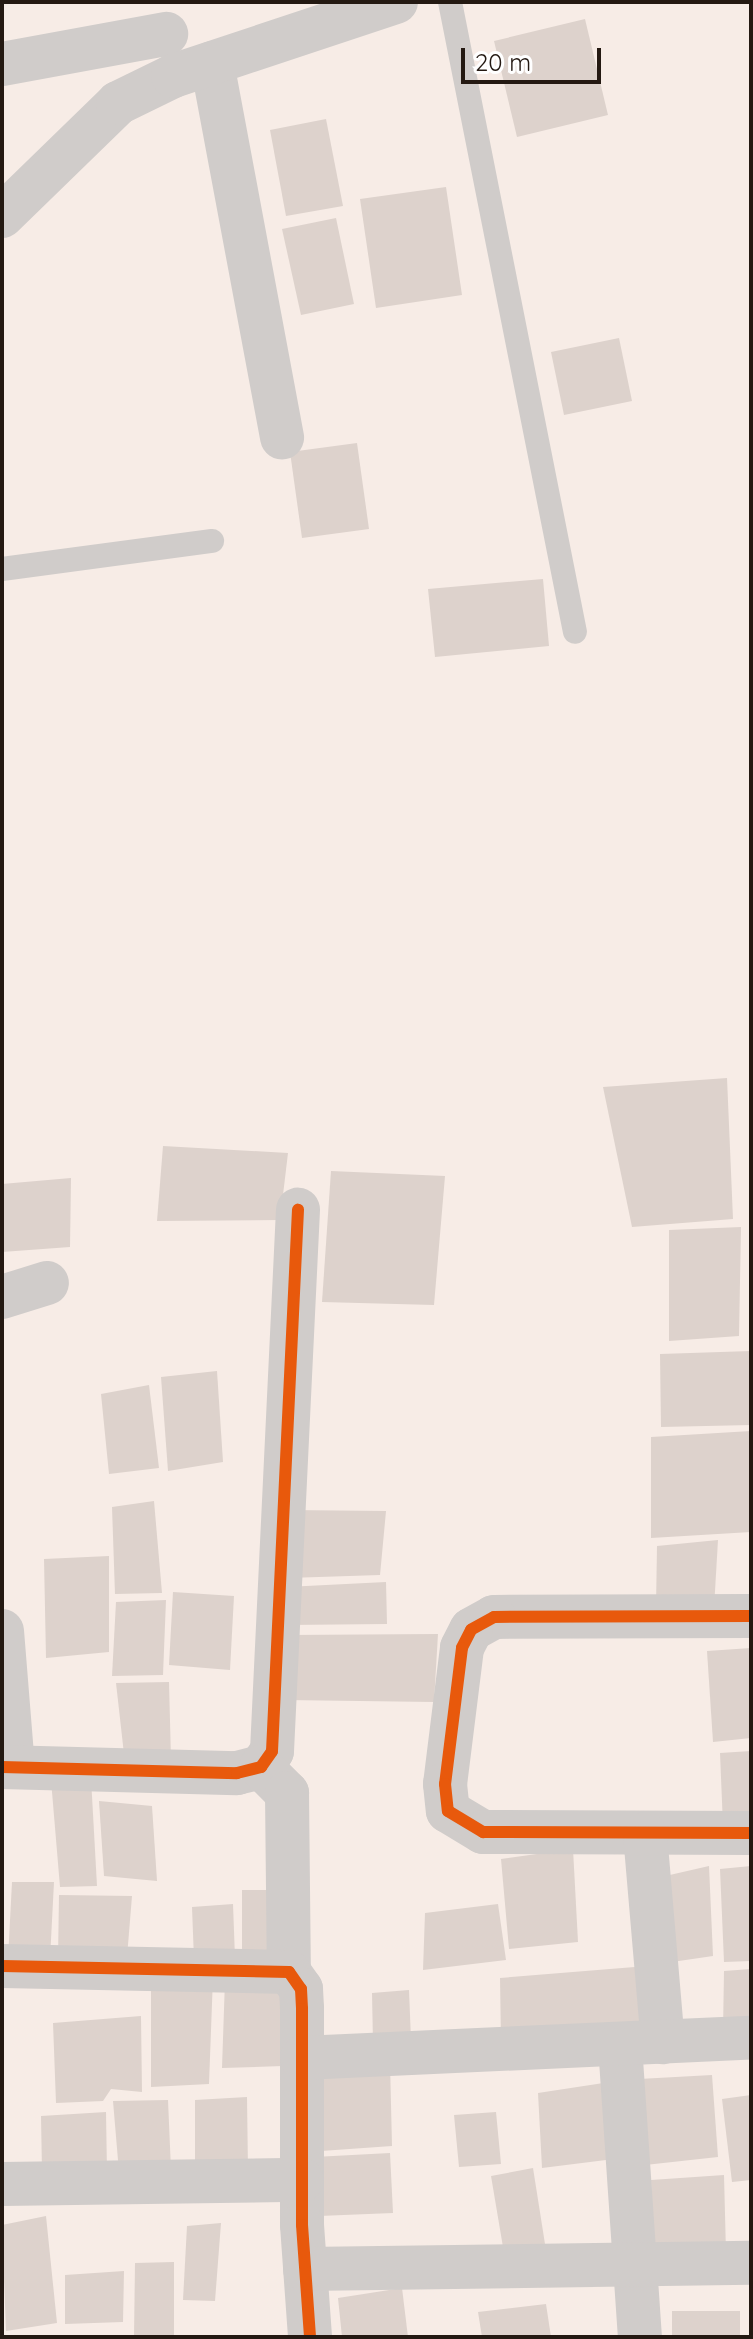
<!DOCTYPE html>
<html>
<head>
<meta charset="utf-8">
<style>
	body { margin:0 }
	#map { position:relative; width:753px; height:2339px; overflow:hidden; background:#f7ece6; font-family:Quicksand,sans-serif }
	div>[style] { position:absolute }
	.building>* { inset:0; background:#ddd2cc }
	.service>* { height:24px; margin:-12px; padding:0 12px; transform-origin:12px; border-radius:12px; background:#d0ccca }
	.minor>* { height:44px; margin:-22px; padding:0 22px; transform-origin:22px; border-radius:22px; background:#d0ccca }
	.cycleway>* { height:12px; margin:-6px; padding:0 6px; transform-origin:6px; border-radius:6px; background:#e8590c }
	span { translate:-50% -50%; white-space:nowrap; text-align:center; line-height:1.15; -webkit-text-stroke:8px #fff; paint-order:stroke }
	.frame { position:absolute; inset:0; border:4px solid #241912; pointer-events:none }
	.scale { position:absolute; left:461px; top:48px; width:140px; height:36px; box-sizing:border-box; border:4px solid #241912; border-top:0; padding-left:10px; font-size:24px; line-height:28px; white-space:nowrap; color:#241912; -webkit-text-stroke:6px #fff; paint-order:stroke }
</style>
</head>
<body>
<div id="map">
	<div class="building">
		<div style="clip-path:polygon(585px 19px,608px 115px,517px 137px,494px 41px)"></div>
		<div style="clip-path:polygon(326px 119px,343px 206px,286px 216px,270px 130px)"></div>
		<div style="clip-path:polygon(446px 187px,462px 295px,376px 308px,360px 199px)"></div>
		<div style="clip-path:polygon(336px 218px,354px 304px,301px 315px,282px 229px)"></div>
		<div style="clip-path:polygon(619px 338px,632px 401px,564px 415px,551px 352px)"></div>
		<div style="clip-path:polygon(357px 443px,369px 529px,302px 538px,290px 452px)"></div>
		<div style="clip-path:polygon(543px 579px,549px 646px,435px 657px,428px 589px)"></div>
		<div style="clip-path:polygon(727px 1078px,733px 1219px,632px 1227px,603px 1087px)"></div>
		<div style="clip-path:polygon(163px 1146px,288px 1153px,280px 1220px,157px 1221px)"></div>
		<div style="clip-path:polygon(331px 1171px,445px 1176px,434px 1305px,322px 1302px)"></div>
		<div style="clip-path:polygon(71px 1178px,70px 1247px,2px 1252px,2px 1184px)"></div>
		<div style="clip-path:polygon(741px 1227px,739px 1336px,669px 1341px,669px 1230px)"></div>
		<div style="clip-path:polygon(751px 1351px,751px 1425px,661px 1427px,660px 1354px)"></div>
		<div style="clip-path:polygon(217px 1371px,223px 1462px,168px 1471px,161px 1377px)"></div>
		<div style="clip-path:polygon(149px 1385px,159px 1468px,109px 1474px,101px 1394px)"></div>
		<div style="clip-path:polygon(751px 1431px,751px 1532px,651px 1538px,651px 1437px)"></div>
		<div style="clip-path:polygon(154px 1501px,162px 1593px,115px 1594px,112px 1507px)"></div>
		<div style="clip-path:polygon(288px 1510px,386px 1511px,380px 1575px,288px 1578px)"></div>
		<div style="clip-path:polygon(718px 1540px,714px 1608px,656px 1607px,657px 1546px)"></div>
		<div style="clip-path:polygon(109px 1556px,109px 1652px,46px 1658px,44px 1559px)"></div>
		<div style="clip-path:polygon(386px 1582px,387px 1624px,286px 1625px,286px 1587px)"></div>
		<div style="clip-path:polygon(173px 1592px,234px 1596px,230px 1670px,169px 1665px)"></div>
		<div style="clip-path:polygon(166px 1600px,163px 1675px,112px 1676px,116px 1602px)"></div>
		<div style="clip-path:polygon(438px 1634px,434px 1702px,285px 1700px,286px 1635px)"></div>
		<div style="clip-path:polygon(751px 1648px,751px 1738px,713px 1742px,707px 1651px)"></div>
		<div style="clip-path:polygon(169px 1682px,171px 1760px,125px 1763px,116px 1683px)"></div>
		<div style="clip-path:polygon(751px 1751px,751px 1826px,723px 1826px,720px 1753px)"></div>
		<div style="clip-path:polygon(91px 1778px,97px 1886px,60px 1887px,51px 1780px)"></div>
		<div style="clip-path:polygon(99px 1801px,152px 1806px,157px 1881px,104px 1876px)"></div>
		<div style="clip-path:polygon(573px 1849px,578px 1942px,509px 1949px,501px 1859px)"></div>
		<div style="clip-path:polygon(709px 1866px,713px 1956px,665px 1963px,661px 1877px)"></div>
		<div style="clip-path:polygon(751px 1866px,751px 1961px,724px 1962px,720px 1869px)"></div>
		<div style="clip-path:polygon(12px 1882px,54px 1882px,50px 1959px,8px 1959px)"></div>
		<div style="clip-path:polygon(242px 1890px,280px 1890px,276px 1962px,242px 1961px)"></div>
		<div style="clip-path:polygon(59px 1895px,132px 1896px,127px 1957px,58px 1958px)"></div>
		<div style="clip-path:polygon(233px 1904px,235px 1958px,194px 1960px,192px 1907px)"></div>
		<div style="clip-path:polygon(498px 1904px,506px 1960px,423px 1970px,425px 1913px)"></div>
		<div style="clip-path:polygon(647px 1966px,653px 2035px,501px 2042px,500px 1978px)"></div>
		<div style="clip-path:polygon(751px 1969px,751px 2030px,723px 2031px,724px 1971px)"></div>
		<div style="clip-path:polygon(151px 1977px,213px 1977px,209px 2084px,151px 2087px)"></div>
		<div style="clip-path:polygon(225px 1980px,282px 1980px,283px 2066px,222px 2068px)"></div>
		<div style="clip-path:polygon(409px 1990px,411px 2040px,373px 2043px,372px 1993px)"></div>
		<div style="clip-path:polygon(141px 2016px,142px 2092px,111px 2089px,103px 2101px,56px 2103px,53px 2023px)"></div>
		<div style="clip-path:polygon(320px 2063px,390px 2063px,392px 2146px,321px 2151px)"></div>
		<div style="clip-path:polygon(712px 2075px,718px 2157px,645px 2165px,639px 2079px)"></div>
		<div style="clip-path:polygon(610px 2082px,614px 2159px,542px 2168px,538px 2093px)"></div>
		<div style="clip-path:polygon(751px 2095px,751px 2180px,732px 2182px,722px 2099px)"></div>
		<div style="clip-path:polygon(247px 2097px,248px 2171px,195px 2171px,195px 2100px)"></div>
		<div style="clip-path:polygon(168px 2100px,171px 2170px,119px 2172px,113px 2101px)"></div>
		<div style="clip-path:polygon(106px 2112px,107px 2173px,42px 2172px,41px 2116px)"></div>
		<div style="clip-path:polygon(496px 2112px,501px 2164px,459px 2167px,454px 2115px)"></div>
		<div style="clip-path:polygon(390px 2153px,393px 2213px,319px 2216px,314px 2157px)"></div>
		<div style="clip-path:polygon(533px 2168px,545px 2244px,504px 2253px,491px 2176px)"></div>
		<div style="clip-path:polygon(724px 2175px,726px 2253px,653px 2258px,651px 2180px)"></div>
		<div style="clip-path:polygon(46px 2216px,57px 2323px,6px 2331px,2px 2225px)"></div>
		<div style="clip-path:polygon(221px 2223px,215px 2301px,183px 2300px,187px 2226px)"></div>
		<div style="clip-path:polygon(174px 2262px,174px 2337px,134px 2337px,135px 2263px)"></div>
		<div style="clip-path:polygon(124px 2271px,123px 2322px,65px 2324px,65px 2275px)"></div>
		<div style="clip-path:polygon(402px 2288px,408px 2337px,342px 2337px,338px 2298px)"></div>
		<div style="clip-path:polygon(546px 2304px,551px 2337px,482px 2337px,478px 2312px)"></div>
		<div style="clip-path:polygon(672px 2311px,740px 2311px,740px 2337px,672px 2337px)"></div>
	</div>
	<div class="service">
		<div style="left:450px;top:2px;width:642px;rotate:78.78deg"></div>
		<div style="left:2px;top:569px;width:212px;rotate:-7.6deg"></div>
	</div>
	<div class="minor">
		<div style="left:212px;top:63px;width:381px;rotate:79.4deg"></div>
		<div style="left:2px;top:64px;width:167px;rotate:-10.4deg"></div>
		<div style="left:2px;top:216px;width:162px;rotate:-44.2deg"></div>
		<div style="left:118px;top:103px;width:61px;rotate:-26.1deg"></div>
		<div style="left:173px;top:76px;width:235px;rotate:-18.4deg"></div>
		<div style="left:2px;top:1297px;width:47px;rotate:-17.3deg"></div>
		<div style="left:751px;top:1616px;width:257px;rotate:179.8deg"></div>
		<div style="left:494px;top:1617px;width:26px;rotate:151deg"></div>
		<div style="left:471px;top:1630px;width:20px;rotate:117deg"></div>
		<div style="left:462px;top:1648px;width:137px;rotate:97.1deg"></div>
		<div style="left:445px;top:1784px;width:27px;rotate:84deg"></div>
		<div style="left:448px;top:1811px;width:41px;rotate:31deg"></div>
		<div style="left:483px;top:1832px;width:268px;rotate:0.2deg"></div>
		<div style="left:2px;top:1631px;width:136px;rotate:85.4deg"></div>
		<div style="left:2px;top:1767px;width:235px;rotate:1.5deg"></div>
		<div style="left:237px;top:1773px;width:25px;rotate:-14deg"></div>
		<div style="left:261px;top:1767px;width:19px;rotate:-55deg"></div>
		<div style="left:272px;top:1751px;width:542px;rotate:-87.25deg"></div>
		<div style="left:261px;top:1767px;width:37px;rotate:45deg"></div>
		<div style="left:287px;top:1793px;width:179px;rotate:89.4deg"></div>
		<div style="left:645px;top:1834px;width:209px;rotate:85.1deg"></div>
		<div style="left:2px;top:1966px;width:287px;rotate:1.2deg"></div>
		<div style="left:289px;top:1972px;width:21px;rotate:55deg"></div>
		<div style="left:301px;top:1989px;width:20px;rotate:87deg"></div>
		<div style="left:302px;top:2009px;width:216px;rotate:90deg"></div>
		<div style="left:302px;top:2225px;width:112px;rotate:85.9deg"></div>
		<div style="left:620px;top:2045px;width:293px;rotate:86.1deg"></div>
		<div style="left:302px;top:2058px;width:449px;rotate:-2.6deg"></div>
		<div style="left:2px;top:2184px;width:300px;rotate:-0.8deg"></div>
		<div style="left:305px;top:2269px;width:446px;rotate:-0.8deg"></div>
	</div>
	<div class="cycleway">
		<div style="left:751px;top:1616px;width:257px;rotate:179.8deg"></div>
		<div style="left:494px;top:1617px;width:26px;rotate:151deg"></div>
		<div style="left:471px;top:1630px;width:20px;rotate:117deg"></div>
		<div style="left:462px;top:1648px;width:137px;rotate:97.1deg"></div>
		<div style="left:445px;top:1784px;width:27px;rotate:84deg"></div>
		<div style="left:448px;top:1811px;width:41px;rotate:31deg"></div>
		<div style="left:483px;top:1832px;width:268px;rotate:0.2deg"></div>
		<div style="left:2px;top:1767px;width:235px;rotate:1.5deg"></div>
		<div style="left:237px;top:1773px;width:25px;rotate:-14deg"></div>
		<div style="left:261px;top:1767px;width:19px;rotate:-55deg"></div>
		<div style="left:272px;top:1751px;width:542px;rotate:-87.25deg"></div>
		<div style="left:2px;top:1966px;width:287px;rotate:1.2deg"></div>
		<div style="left:289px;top:1972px;width:21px;rotate:55deg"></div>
		<div style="left:301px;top:1989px;width:20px;rotate:87deg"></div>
		<div style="left:302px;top:2009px;width:216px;rotate:90deg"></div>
		<div style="left:302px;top:2225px;width:112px;rotate:85.9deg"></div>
	</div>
	<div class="frame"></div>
	<div class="scale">20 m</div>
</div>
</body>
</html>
